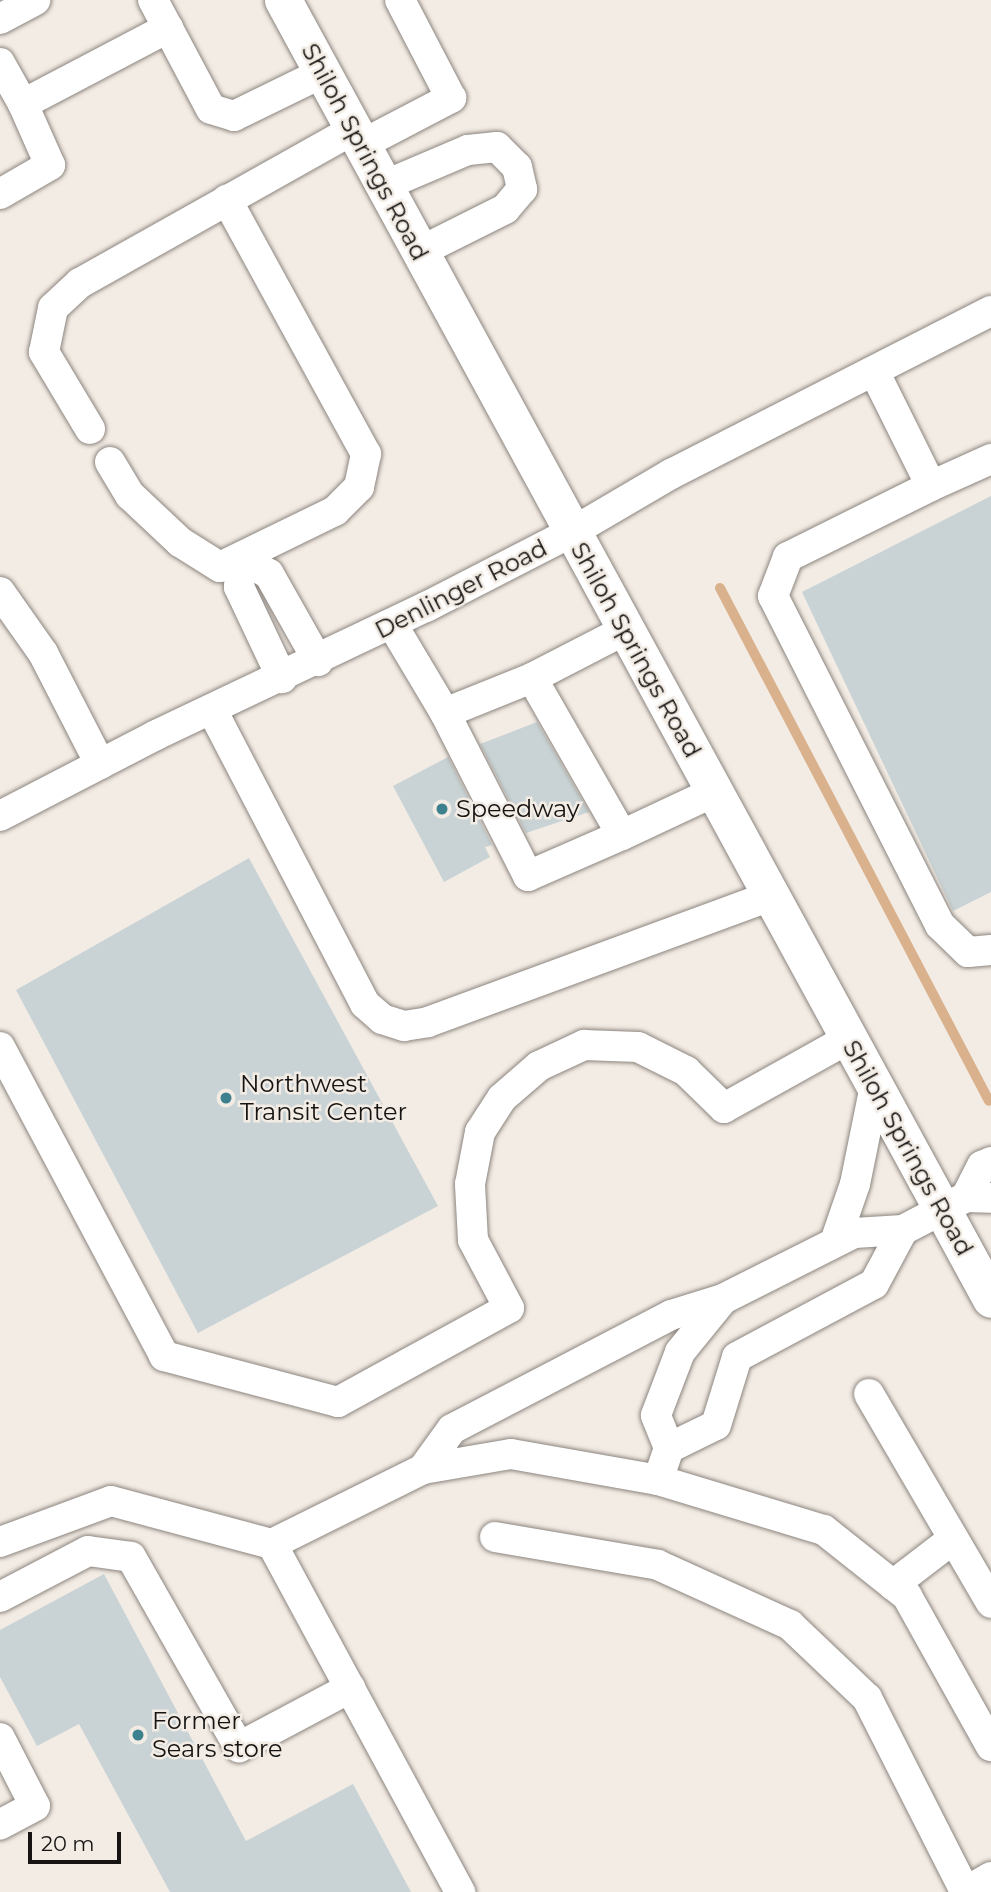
<!DOCTYPE html>
<html>
<head>
<meta charset="utf-8">
<style>
	body { margin:0 }
	#map { position:relative; width:991px; height:1892px; overflow:hidden; background:#f3ece5; font-family:Montserrat,sans-serif }
	div>[style] { position:absolute }
	.stream>* { height:10px; margin:-5px; padding:0 5px; transform-origin:5px; border-radius:5px; background:#d9b18c }
	.building>* { inset:0; background:#c9d3d5 }
	.roads { filter:drop-shadow(0 0 2px #8c857f) drop-shadow(0 0 2px #8c857f) }
	.minor>* { height:30px; margin:-15px; padding:0 15px; transform-origin:15px; border-radius:15px; background:#fff }
	.major>* { height:37px; margin:-18.5px; padding:0 18.5px; transform-origin:18.5px; border-radius:18.5px; background:#fff }
	.dots>* { width:19px; height:19px; translate:-50% -50%; box-sizing:border-box; border:4px solid #f3ece5; border-radius:50% }
	span { translate:-50% -50%; white-space:nowrap; text-align:center; line-height:1.15; -webkit-text-stroke:5px #f3ece5; paint-order:stroke }
	.street-label { font-size:24px; color:#161412 }
	.poi-label { font-size:24px; color:#161412 }
	.left { translate:0 -50%; text-align:left }
	.scale { position:absolute; left:28px; top:1832px; width:93px; height:32px; box-sizing:border-box; border:4px solid #161412; border-top:0; padding-left:9px; font-size:21px; line-height:24px; white-space:nowrap; color:#161412; -webkit-text-stroke:5px #f3ece5; paint-order:stroke }
</style>
</head>
<body>
<div id="map">
	<div class="stream">
		<div style="left:720px;top:588px;width:579px;rotate:62.33deg"></div>
	</div>
	<div class="building">
		<div style="clip-path:polygon(991px 496px,991px 892px,953px 911px,802px 592px)"></div>
		<div style="clip-path:polygon(537px 722px,589px 812px,526px 833px,480px 744px)"></div>
		<div style="clip-path:polygon(448px 757px,492px 845px,485px 847px,490px 857px,444px 882px,393px 786px)"></div>
		<div style="clip-path:polygon(249px 858px,438px 1206px,198px 1333px,16px 990px)"></div>
		<div style="clip-path:polygon(104px 1574px,246px 1841px,353px 1784px,411px 1892px,170px 1892px,79px 1724px,37px 1746px,0 1677px,0 1630px)"></div>
	</div>
	<div class="roads">
		<div class="minor">
			<div style="left:153px;top:0;width:123px;rotate:62deg"></div>
			<div style="left:211px;top:109px;width:24px;rotate:17deg"></div>
			<div style="left:234px;top:116px;width:98px;rotate:-26deg"></div>
			<div style="left:0;top:19px;width:40px;rotate:-28deg"></div>
			<div style="left:0;top:63px;width:47px;rotate:60.7deg"></div>
			<div style="left:361px;top:145px;width:102px;rotate:-27.6deg"></div>
			<div style="left:451px;top:98px;width:110px;rotate:-117.5deg"></div>
			<div style="left:383px;top:186px;width:92px;rotate:-23deg"></div>
			<div style="left:468px;top:150px;width:29px;rotate:-6deg"></div>
			<div style="left:497px;top:147px;width:28px;rotate:45deg"></div>
			<div style="left:517px;top:167px;width:23px;rotate:77deg"></div>
			<div style="left:522px;top:189px;width:26px;rotate:130deg"></div>
			<div style="left:505px;top:209px;width:96px;rotate:153.4deg"></div>
			<div style="left:0;top:194px;width:58px;rotate:-30.1deg"></div>
			<div style="left:50px;top:165px;width:67px;rotate:-113.9deg"></div>
			<div style="left:23px;top:104px;width:164px;rotate:-27.7deg"></div>
			<div style="left:874px;top:371px;width:128px;rotate:63.6deg"></div>
			<div style="left:931px;top:486px;width:160px;rotate:153.6deg"></div>
			<div style="left:788px;top:557px;width:42px;rotate:111deg"></div>
			<div style="left:773px;top:596px;width:369px;rotate:63.1deg"></div>
			<div style="left:940px;top:925px;width:39px;rotate:44deg"></div>
			<div style="left:968px;top:952px;width:23px;rotate:-5deg"></div>
			<div style="left:90px;top:429px;width:90px;rotate:-120.9deg"></div>
			<div style="left:44px;top:352px;width:45px;rotate:-78.4deg"></div>
			<div style="left:53px;top:308px;width:37px;rotate:-43deg"></div>
			<div style="left:80px;top:283px;width:313px;rotate:-29.3deg"></div>
			<div style="left:110px;top:462px;width:39px;rotate:59deg"></div>
			<div style="left:130px;top:495px;width:69px;rotate:43.2deg"></div>
			<div style="left:180px;top:542px;width:47px;rotate:32deg"></div>
			<div style="left:220px;top:567px;width:128px;rotate:-26deg"></div>
			<div style="left:335px;top:511px;width:34px;rotate:-45deg"></div>
			<div style="left:359px;top:487px;width:34px;rotate:-78deg"></div>
			<div style="left:366px;top:454px;width:290px;rotate:-118.7deg"></div>
			<div style="left:931px;top:486px;width:66px;rotate:-24.2deg"></div>
			<div style="left:241px;top:558px;width:32px;rotate:30deg"></div>
			<div style="left:269px;top:574px;width:100px;rotate:60.6deg"></div>
			<div style="left:241px;top:558px;width:29px;rotate:94deg"></div>
			<div style="left:239px;top:587px;width:101px;rotate:64.7deg"></div>
			<div style="left:0;top:592px;width:75px;rotate:54.8deg"></div>
			<div style="left:43px;top:653px;width:125px;rotate:62.8deg"></div>
			<div style="left:392px;top:624px;width:104px;rotate:59.2deg"></div>
			<div style="left:445px;top:713px;width:94px;rotate:-21.9deg"></div>
			<div style="left:625px;top:630px;width:105px;rotate:152.7deg"></div>
			<div style="left:532px;top:678px;width:181px;rotate:60.2deg"></div>
			<div style="left:622px;top:835px;width:102px;rotate:-25.1deg"></div>
			<div style="left:212px;top:710px;width:331px;rotate:62.5deg"></div>
			<div style="left:365px;top:1004px;width:23px;rotate:41deg"></div>
			<div style="left:382px;top:1019px;width:23px;rotate:18deg"></div>
			<div style="left:404px;top:1026px;width:24px;rotate:-9deg"></div>
			<div style="left:428px;top:1022px;width:364px;rotate:-20.2deg"></div>
			<div style="left:445px;top:713px;width:183px;rotate:63deg"></div>
			<div style="left:528px;top:876px;width:103px;rotate:-23.6deg"></div>
			<div style="left:0;top:816px;width:176px;rotate:-27.4deg"></div>
			<div style="left:156px;top:735px;width:299px;rotate:-25.4deg"></div>
			<div style="left:426px;top:607px;width:164px;rotate:-27.2deg"></div>
			<div style="left:572px;top:532px;width:115px;rotate:-30.4deg"></div>
			<div style="left:671px;top:474px;width:359px;rotate:-27deg"></div>
			<div style="left:0;top:1047px;width:350px;rotate:62deg"></div>
			<div style="left:164px;top:1356px;width:180px;rotate:14.8deg"></div>
			<div style="left:338px;top:1402px;width:195px;rotate:-28.8deg"></div>
			<div style="left:509px;top:1308px;width:77px;rotate:-117.9deg"></div>
			<div style="left:473px;top:1240px;width:56px;rotate:-93.1deg"></div>
			<div style="left:470px;top:1184px;width:53px;rotate:-79.1deg"></div>
			<div style="left:480px;top:1132px;width:40px;rotate:-57.1deg"></div>
			<div style="left:502px;top:1098px;width:49px;rotate:-40.9deg"></div>
			<div style="left:539px;top:1066px;width:50px;rotate:-25deg"></div>
			<div style="left:584px;top:1045px;width:54px;rotate:2.1deg"></div>
			<div style="left:638px;top:1047px;width:54px;rotate:26.6deg"></div>
			<div style="left:686px;top:1071px;width:53px;rotate:44.2deg"></div>
			<div style="left:724px;top:1108px;width:142px;rotate:-29.1deg"></div>
			<div style="left:966px;top:1197px;width:35px;rotate:-63deg"></div>
			<div style="left:982px;top:1166px;width:10px;rotate:-24deg"></div>
			<div style="left:835px;top:1242px;width:61px;rotate:-71deg"></div>
			<div style="left:855px;top:1184px;width:100px;rotate:-78.5deg"></div>
			<div style="left:869px;top:1394px;width:242px;rotate:59.7deg"></div>
			<div style="left:669px;top:1448px;width:52px;rotate:-26.1deg"></div>
			<div style="left:716px;top:1425px;width:71px;rotate:-72.8deg"></div>
			<div style="left:737px;top:1357px;width:155px;rotate:-28.1deg"></div>
			<div style="left:874px;top:1284px;width:61px;rotate:-61.8deg"></div>
			<div style="left:423px;top:1469px;width:49px;rotate:-54.1deg"></div>
			<div style="left:452px;top:1429px;width:247px;rotate:-27.5deg"></div>
			<div style="left:671px;top:1315px;width:54px;rotate:-17.1deg"></div>
			<div style="left:658px;top:1480px;width:34px;rotate:-71deg"></div>
			<div style="left:669px;top:1448px;width:35px;rotate:-112deg"></div>
			<div style="left:656px;top:1415px;width:67px;rotate:-69.1deg"></div>
			<div style="left:680px;top:1352px;width:68px;rotate:-50.9deg"></div>
			<div style="left:723px;top:1299px;width:147px;rotate:-26.7deg"></div>
			<div style="left:854px;top:1233px;width:49px;rotate:-3.5deg"></div>
			<div style="left:903px;top:1230px;width:71px;rotate:-27.6deg"></div>
			<div style="left:966px;top:1197px;width:25px;rotate:2deg"></div>
			<div style="left:495px;top:1537px;width:165px;rotate:9.7deg"></div>
			<div style="left:658px;top:1565px;width:145px;rotate:24.4deg"></div>
			<div style="left:790px;top:1625px;width:106px;rotate:43.5deg"></div>
			<div style="left:867px;top:1698px;width:216px;rotate:63.1deg"></div>
			<div style="left:0;top:1542px;width:118px;rotate:-20.3deg"></div>
			<div style="left:111px;top:1501px;width:167px;rotate:15deg"></div>
			<div style="left:272px;top:1544px;width:169px;rotate:-26.4deg"></div>
			<div style="left:423px;top:1469px;width:89px;rotate:-9.7deg"></div>
			<div style="left:511px;top:1454px;width:149px;rotate:10deg"></div>
			<div style="left:658px;top:1480px;width:173px;rotate:16.8deg"></div>
			<div style="left:824px;top:1530px;width:106px;rotate:38.5deg"></div>
			<div style="left:907px;top:1596px;width:172px;rotate:60.8deg"></div>
			<div style="left:272px;top:1544px;width:396px;rotate:61.6deg"></div>
			<div style="left:893px;top:1585px;width:76px;rotate:-37.5deg"></div>
			<div style="left:0;top:1597px;width:99px;rotate:-27.6deg"></div>
			<div style="left:88px;top:1551px;width:43px;rotate:7.9deg"></div>
			<div style="left:131px;top:1557px;width:219px;rotate:60.4deg"></div>
			<div style="left:239px;top:1747px;width:126px;rotate:-28deg"></div>
			<div style="left:0;top:1738px;width:76px;rotate:62.8deg"></div>
			<div style="left:35px;top:1806px;width:40px;rotate:152deg"></div>
			<div style="left:965px;top:1892px;width:30px;rotate:-30deg"></div>
		</div>
		<div class="major">
			<div style="left:283px;top:0;width:1479px;rotate:61.41deg"></div>
		</div>
	</div>
	<div class="dots">
		<div style="left:442px;top:809px;background:#3d818f"></div>
		<div style="left:226px;top:1098px;background:#3d818f"></div>
		<div style="left:138px;top:1735px;background:#3d818f"></div>
	</div>
	<div class="street-label">
		<span style="left:365px;top:152px;rotate:62deg">Shiloh Springs Road</span>
		<span style="left:461px;top:589px;rotate:-27deg">Denlinger Road</span>
		<span style="left:636px;top:650px;rotate:61deg">Shiloh Springs Road</span>
		<span style="left:908px;top:1148px;rotate:61deg">Shiloh Springs Road</span>
	</div>
	<div class="poi-label">
		<span class="left" style="left:456px;top:809px">Speedway</span>
		<span class="left" style="left:240px;top:1098px">Northwest<br>Transit Center</span>
		<span class="left" style="left:152px;top:1735px">Former<br>Sears store</span>
	</div>
	<div class="scale">20 m</div>
</div>
</body>
</html>
